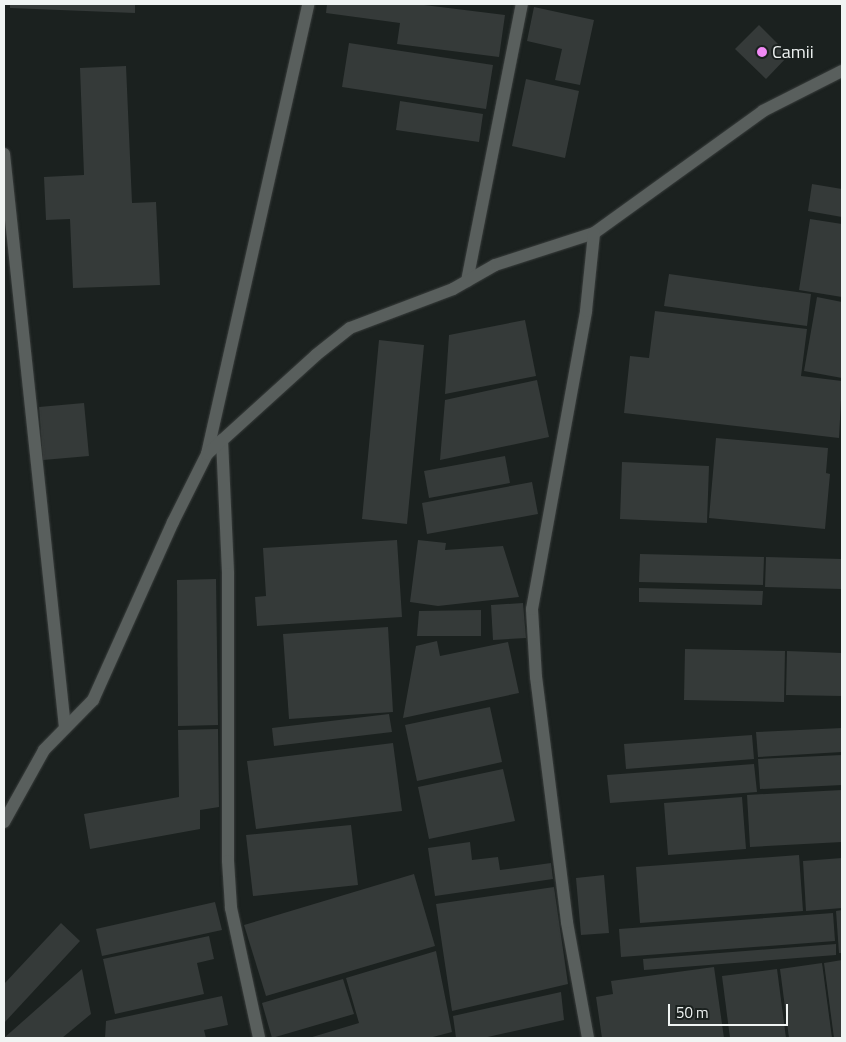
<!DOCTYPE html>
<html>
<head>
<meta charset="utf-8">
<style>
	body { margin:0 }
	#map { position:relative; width:846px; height:1042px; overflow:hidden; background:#1b211f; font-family:"Titillium Web",sans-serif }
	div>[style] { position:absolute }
	.building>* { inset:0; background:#353a39 }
	.roads { filter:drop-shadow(0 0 1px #393d3c) drop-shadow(0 0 1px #393d3c) }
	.minor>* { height:12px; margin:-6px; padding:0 6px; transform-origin:6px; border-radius:6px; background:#595f5d }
	.dots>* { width:14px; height:14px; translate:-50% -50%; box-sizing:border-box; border:2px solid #1b211f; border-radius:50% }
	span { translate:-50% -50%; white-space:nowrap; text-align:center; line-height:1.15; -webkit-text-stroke:4px #1b211f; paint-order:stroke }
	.poi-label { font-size:18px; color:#f0f4f3 }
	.left { translate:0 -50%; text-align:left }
	.frame { position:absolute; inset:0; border:5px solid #f0f4f3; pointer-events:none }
	.scale { position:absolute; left:668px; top:1004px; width:120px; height:22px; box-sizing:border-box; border:2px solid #f0f4f3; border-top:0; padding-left:6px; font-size:15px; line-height:18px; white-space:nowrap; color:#f0f4f3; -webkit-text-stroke:4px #1b211f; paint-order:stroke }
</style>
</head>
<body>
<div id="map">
	<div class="building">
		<div style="clip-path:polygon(10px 4px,135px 4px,135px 13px,10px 8px)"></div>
		<div style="clip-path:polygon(327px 4px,416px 4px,505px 15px,499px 57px,397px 44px,400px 23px,326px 13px)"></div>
		<div style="clip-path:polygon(534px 7px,594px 20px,580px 85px,555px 80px,562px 49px,527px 41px)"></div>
		<div style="clip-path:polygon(759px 25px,789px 55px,766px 79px,735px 49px)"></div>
		<div style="clip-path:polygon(349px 43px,493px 65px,486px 109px,342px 87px)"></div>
		<div style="clip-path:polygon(126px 66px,132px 203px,156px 202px,160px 285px,73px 288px,70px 219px,46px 220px,44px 177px,84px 175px,80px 68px)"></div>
		<div style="clip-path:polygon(526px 79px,579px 91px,565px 158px,512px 146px)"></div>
		<div style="clip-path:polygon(400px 101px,483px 114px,479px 142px,396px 130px)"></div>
		<div style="clip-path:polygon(812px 184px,842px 189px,842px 217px,808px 211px)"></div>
		<div style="clip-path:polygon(810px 219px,842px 224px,842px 297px,799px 290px)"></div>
		<div style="clip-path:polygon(669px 274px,811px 294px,807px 326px,664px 306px)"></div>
		<div style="clip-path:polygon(817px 297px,842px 302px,842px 378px,804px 371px)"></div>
		<div style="clip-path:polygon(655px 311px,807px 329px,801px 376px,842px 381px,839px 438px,624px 413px,630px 356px,649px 358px)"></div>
		<div style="clip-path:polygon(525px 320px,536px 376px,445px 394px,449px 335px)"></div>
		<div style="clip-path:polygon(379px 340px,424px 345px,407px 524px,362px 519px)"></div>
		<div style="clip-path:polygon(537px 380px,549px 437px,440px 460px,445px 400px)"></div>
		<div style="clip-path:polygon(84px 403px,89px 456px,43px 460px,39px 407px)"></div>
		<div style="clip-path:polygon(716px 438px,828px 448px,826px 473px,830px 474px,825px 529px,709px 518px)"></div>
		<div style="clip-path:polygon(505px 456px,510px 483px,429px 498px,424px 471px)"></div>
		<div style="clip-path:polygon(622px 462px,709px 466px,707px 523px,620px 519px)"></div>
		<div style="clip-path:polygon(532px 482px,538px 514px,427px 534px,422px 503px)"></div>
		<div style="clip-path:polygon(397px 540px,402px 617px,257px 626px,255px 597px,266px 596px,263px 548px)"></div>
		<div style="clip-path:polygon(418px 540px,446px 543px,445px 550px,503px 546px,519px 597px,438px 606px,410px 602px)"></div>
		<div style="clip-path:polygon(640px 554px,764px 557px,763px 585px,639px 582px)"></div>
		<div style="clip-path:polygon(766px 557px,842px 559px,842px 589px,765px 587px)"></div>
		<div style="clip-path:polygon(216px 579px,218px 725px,178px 726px,177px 580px)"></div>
		<div style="clip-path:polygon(639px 588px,763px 591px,762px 605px,639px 602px)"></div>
		<div style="clip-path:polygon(523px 603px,526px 638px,493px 640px,491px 605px)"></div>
		<div style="clip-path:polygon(481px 610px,481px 636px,417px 636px,419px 611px)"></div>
		<div style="clip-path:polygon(388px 627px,393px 712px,289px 719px,283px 634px)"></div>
		<div style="clip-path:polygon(437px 641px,440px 656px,508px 642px,519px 693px,403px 718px,416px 646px)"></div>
		<div style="clip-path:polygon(685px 649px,785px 651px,784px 702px,684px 700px)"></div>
		<div style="clip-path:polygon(787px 651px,842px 653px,842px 696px,786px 695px)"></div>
		<div style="clip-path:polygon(490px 707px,502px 762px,417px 781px,405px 725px)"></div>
		<div style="clip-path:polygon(389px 714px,392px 732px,274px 746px,272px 728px)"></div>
		<div style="clip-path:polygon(842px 728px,842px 752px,758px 757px,756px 732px)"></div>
		<div style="clip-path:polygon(218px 729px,219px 807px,200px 810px,200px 829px,90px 849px,84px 814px,179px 797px,178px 730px)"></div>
		<div style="clip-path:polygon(752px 735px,754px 759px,626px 769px,624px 744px)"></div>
		<div style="clip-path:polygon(393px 743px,402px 811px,256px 829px,247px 761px)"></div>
		<div style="clip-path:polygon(842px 755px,842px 785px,760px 789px,758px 759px)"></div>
		<div style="clip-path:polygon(754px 764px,757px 792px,610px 803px,607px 775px)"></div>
		<div style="clip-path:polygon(503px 769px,515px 821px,429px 839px,418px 787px)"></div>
		<div style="clip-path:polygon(842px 790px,842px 842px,750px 847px,747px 795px)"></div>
		<div style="clip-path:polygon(742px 797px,746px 849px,668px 855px,664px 803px)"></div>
		<div style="clip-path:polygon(351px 825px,358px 885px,253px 896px,246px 835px)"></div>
		<div style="clip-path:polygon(470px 842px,472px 860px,498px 857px,500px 870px,551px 863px,553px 879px,435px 896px,428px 848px)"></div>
		<div style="clip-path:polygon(799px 855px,803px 911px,640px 923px,636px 867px)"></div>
		<div style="clip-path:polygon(842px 858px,842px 908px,806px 911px,803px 861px)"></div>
		<div style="clip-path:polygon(414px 874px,435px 946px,266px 996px,244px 925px)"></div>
		<div style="clip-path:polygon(604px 875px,609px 933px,581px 935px,576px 878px)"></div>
		<div style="clip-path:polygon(554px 887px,568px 984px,452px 1011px,436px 904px)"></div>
		<div style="clip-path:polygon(215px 902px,222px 930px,102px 956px,96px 929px)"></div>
		<div style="clip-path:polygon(842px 910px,842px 953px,839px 953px,836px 911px)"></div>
		<div style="clip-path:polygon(833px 913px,835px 941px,621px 957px,619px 929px)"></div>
		<div style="clip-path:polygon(61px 923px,80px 941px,4px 1023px,4px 984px)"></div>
		<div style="clip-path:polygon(209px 936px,214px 959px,197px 963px,204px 994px,115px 1014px,103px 959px)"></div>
		<div style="clip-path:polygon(836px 944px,836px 955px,644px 970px,643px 959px)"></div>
		<div style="clip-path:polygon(436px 951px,452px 1032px,429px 1038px,309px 1038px,359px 1023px,346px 978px)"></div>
		<div style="clip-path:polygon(842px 960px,842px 1038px,834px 1038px,824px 963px)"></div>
		<div style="clip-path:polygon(822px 963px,832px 1038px,789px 1038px,780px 969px)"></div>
		<div style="clip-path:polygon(714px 967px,724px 1038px,602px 1038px,596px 997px,613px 994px,611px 981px)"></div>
		<div style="clip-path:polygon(82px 969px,91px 1014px,62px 1038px,4px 1038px)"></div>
		<div style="clip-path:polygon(777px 969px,786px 1038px,730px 1038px,722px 976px)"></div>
		<div style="clip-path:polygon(343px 979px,354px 1014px,272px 1038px,262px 1003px)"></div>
		<div style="clip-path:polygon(561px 992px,564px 1020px,483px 1038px,456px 1038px,453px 1016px)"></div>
		<div style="clip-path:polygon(222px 996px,228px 1025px,204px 1030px,206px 1038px,105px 1038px,106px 1021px)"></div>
	</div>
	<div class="roads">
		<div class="minor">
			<div style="left:4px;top:154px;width:577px;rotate:83.93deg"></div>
			<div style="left:467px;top:281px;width:282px;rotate:-78.8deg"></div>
			<div style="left:222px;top:440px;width:134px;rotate:87.4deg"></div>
			<div style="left:228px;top:574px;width:287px;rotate:90deg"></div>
			<div style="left:228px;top:861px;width:47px;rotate:86.3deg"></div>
			<div style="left:231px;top:908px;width:133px;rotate:77.8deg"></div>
			<div style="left:207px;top:454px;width:461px;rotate:-77.3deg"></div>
			<div style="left:4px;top:822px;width:82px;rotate:-60.9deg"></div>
			<div style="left:44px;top:750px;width:70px;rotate:-45.6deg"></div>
			<div style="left:93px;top:700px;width:195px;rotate:-65.8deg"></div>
			<div style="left:173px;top:522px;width:76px;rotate:-63.4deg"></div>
			<div style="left:207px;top:454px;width:147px;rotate:-42.2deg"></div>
			<div style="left:316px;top:355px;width:43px;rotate:-38.5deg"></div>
			<div style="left:350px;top:328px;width:110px;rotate:-20.7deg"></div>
			<div style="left:453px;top:289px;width:48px;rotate:-29.7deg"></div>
			<div style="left:495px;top:265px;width:104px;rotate:-17.9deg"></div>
			<div style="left:594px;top:233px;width:208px;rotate:-35.8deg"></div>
			<div style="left:763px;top:111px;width:89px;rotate:-26.9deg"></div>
			<div style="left:588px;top:1038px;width:118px;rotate:-100.3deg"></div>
			<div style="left:567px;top:922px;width:247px;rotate:-97.2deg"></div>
			<div style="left:536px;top:677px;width:68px;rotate:-93.4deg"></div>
			<div style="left:532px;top:609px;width:303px;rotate:-79.7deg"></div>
			<div style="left:586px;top:311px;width:78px;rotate:-84.1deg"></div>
		</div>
	</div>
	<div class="dots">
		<div style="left:762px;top:52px;background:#f18af5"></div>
	</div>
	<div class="poi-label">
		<span class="left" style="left:772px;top:52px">Camii</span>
	</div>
	<div class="frame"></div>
	<div class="scale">50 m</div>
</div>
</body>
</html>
